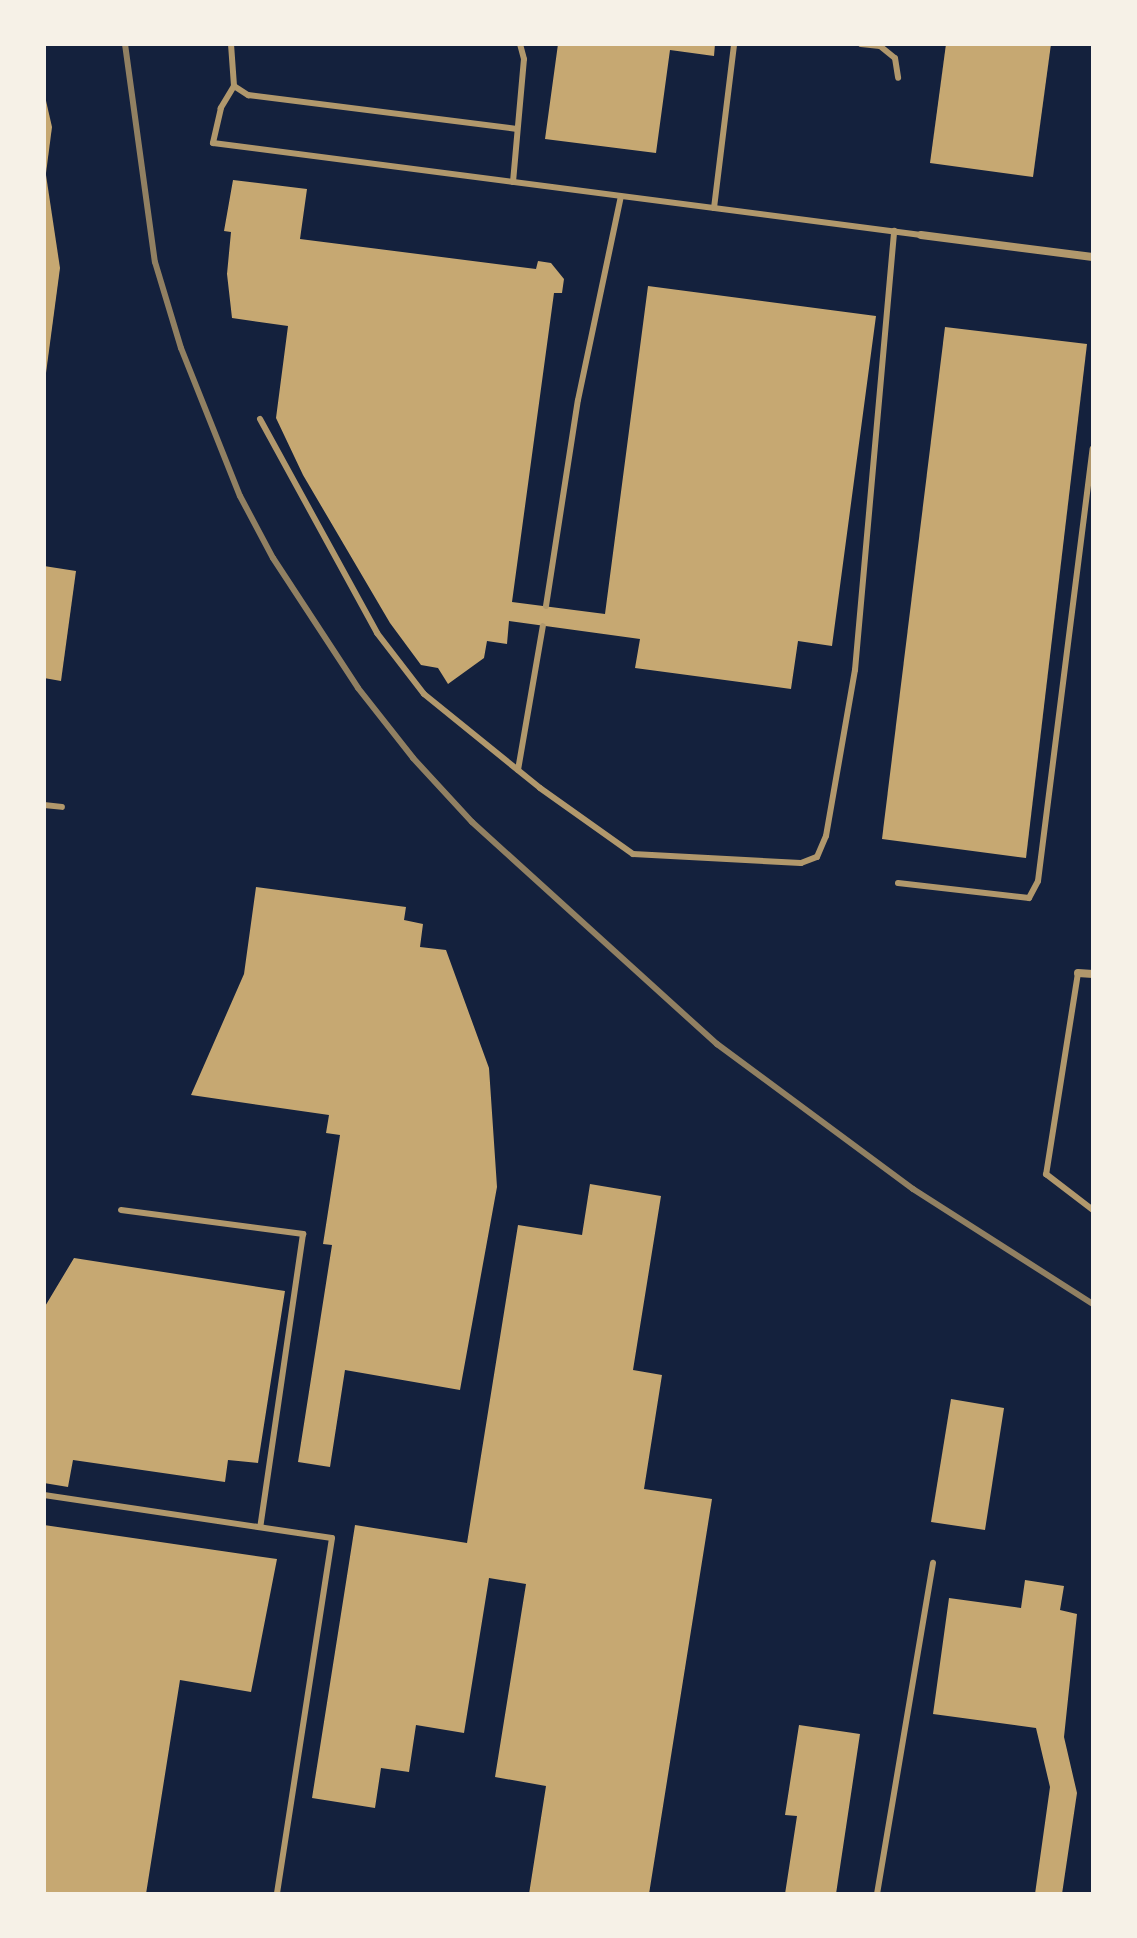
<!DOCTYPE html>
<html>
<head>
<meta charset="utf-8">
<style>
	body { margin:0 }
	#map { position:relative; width:1137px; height:1938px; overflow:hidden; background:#14213d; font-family:Cabin,sans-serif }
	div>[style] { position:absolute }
	.building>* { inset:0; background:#c6a872 }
	.service>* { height:6px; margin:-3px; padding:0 3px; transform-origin:3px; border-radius:3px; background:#b1986c }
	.minor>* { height:8px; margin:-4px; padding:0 4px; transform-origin:4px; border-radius:4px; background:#b1986c }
	.rail>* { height:6px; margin:-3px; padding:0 3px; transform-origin:3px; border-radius:3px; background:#918062 }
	span { translate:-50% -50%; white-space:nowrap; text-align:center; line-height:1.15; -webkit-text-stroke:7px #f6f1e7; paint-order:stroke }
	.frame { position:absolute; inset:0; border:46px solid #f6f1e7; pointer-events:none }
</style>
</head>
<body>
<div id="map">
	<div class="building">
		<div style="clip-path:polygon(558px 44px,715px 44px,714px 56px,670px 50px,656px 153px,545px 139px)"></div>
		<div style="clip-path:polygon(946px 44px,1051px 44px,1033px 177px,930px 163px)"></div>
		<div style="clip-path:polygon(44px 92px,52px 127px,46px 173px,44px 172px)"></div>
		<div style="clip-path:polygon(46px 175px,60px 268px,46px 373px,44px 373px)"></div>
		<div style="clip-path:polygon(233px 180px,307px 189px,300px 239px,536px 269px,538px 261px,551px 263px,564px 279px,562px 293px,554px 293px,512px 602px,605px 614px,648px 286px,876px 316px,832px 646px,798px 641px,791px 689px,635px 668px,640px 639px,509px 621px,507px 644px,487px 641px,484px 658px,448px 684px,438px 668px,421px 665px,390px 623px,303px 475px,276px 418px,288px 326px,232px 318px,227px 274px,231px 232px,224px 231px)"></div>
		<div style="clip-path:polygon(945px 327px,1087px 344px,1026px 858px,882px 839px)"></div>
		<div style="clip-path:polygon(44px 566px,76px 571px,61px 681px,44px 678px)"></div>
		<div style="clip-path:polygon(256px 887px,406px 907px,404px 920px,423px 924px,420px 947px,446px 950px,489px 1068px,497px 1187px,460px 1390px,345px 1370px,330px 1467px,298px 1462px,332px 1245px,323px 1244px,340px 1135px,326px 1133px,329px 1115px,191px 1095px,244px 974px)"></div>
		<div style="clip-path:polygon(590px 1184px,661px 1196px,633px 1370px,662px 1375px,644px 1489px,712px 1499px,649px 1894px,529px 1894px,546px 1786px,495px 1777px,526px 1584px,489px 1578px,464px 1733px,416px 1725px,409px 1772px,381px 1768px,375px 1808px,312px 1798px,355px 1525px,467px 1543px,518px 1225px,582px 1235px)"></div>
		<div style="clip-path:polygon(74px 1258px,285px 1291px,258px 1463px,228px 1460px,225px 1482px,73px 1460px,68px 1487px,44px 1483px,44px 1308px)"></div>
		<div style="clip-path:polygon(951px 1399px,1004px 1408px,985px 1530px,931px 1522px)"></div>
		<div style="clip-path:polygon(44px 1525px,277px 1559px,251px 1692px,180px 1680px,146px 1894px,44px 1894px)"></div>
		<div style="clip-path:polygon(1025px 1580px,1064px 1586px,1060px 1610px,1077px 1614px,1064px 1737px,1077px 1793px,1062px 1894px,1035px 1894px,1050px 1787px,1036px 1728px,933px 1714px,949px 1598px,1021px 1608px)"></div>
		<div style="clip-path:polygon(799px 1725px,860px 1734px,836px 1894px,785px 1894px,797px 1816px,785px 1815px)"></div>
	</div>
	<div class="service">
		<div style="left:231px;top:44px;width:42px;rotate:85.9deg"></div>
		<div style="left:234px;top:86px;width:17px;rotate:33deg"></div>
		<div style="left:248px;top:95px;width:271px;rotate:7.2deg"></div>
		<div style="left:861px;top:44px;width:19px;rotate:6deg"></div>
		<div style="left:880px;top:46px;width:19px;rotate:39deg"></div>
		<div style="left:895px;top:58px;width:20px;rotate:81deg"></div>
		<div style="left:234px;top:86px;width:26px;rotate:121deg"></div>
		<div style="left:221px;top:108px;width:36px;rotate:103deg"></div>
		<div style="left:213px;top:143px;width:714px;rotate:7.4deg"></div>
		<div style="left:513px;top:182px;width:123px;rotate:-84.9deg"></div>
		<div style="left:524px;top:59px;width:16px;rotate:-105deg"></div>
		<div style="left:714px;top:208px;width:165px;rotate:-83deg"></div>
		<div style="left:260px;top:419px;width:244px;rotate:61.3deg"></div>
		<div style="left:377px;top:633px;width:77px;rotate:52.4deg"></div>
		<div style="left:424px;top:694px;width:149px;rotate:39deg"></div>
		<div style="left:540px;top:788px;width:114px;rotate:35.4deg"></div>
		<div style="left:633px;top:854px;width:168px;rotate:3.1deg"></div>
		<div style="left:801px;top:863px;width:17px;rotate:-21deg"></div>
		<div style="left:817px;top:857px;width:23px;rotate:-67deg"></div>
		<div style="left:826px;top:836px;width:169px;rotate:-80.1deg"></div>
		<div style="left:855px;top:670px;width:441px;rotate:-84.9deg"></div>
		<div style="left:546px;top:606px;width:208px;rotate:-81.2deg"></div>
		<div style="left:578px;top:400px;width:208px;rotate:-78.1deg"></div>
		<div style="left:518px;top:770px;width:146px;rotate:-80.2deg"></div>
		<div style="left:44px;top:805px;width:18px;rotate:6deg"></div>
		<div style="left:898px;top:883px;width:132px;rotate:6.5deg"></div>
		<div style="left:1029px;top:898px;width:19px;rotate:-62deg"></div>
		<div style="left:1038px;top:881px;width:436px;rotate:-82.8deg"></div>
		<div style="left:1078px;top:973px;width:204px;rotate:99deg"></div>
		<div style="left:1046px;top:1174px;width:59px;rotate:37.5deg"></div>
		<div style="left:121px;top:1210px;width:184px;rotate:7.5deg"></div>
		<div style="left:303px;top:1234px;width:296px;rotate:98.3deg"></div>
		<div style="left:44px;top:1495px;width:291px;rotate:8.5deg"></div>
		<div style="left:332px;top:1538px;width:360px;rotate:98.8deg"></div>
		<div style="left:877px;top:1894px;width:336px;rotate:-80.4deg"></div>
	</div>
	<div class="minor">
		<div style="left:921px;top:235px;width:173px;rotate:7.3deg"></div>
		<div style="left:1078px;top:973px;width:15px;rotate:4deg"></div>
	</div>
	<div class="rail">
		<div style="left:125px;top:44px;width:220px;rotate:82.2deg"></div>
		<div style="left:155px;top:262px;width:90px;rotate:73.2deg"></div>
		<div style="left:181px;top:348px;width:159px;rotate:68.3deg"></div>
		<div style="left:240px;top:496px;width:70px;rotate:62deg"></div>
		<div style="left:273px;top:558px;width:155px;rotate:56.8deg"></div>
		<div style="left:358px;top:688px;width:89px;rotate:51.8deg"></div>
		<div style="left:413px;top:758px;width:87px;rotate:47.3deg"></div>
		<div style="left:472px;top:822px;width:331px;rotate:42.2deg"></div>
		<div style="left:717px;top:1044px;width:244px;rotate:36.5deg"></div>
		<div style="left:913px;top:1189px;width:214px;rotate:32.6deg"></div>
	</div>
	<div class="frame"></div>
</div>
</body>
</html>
